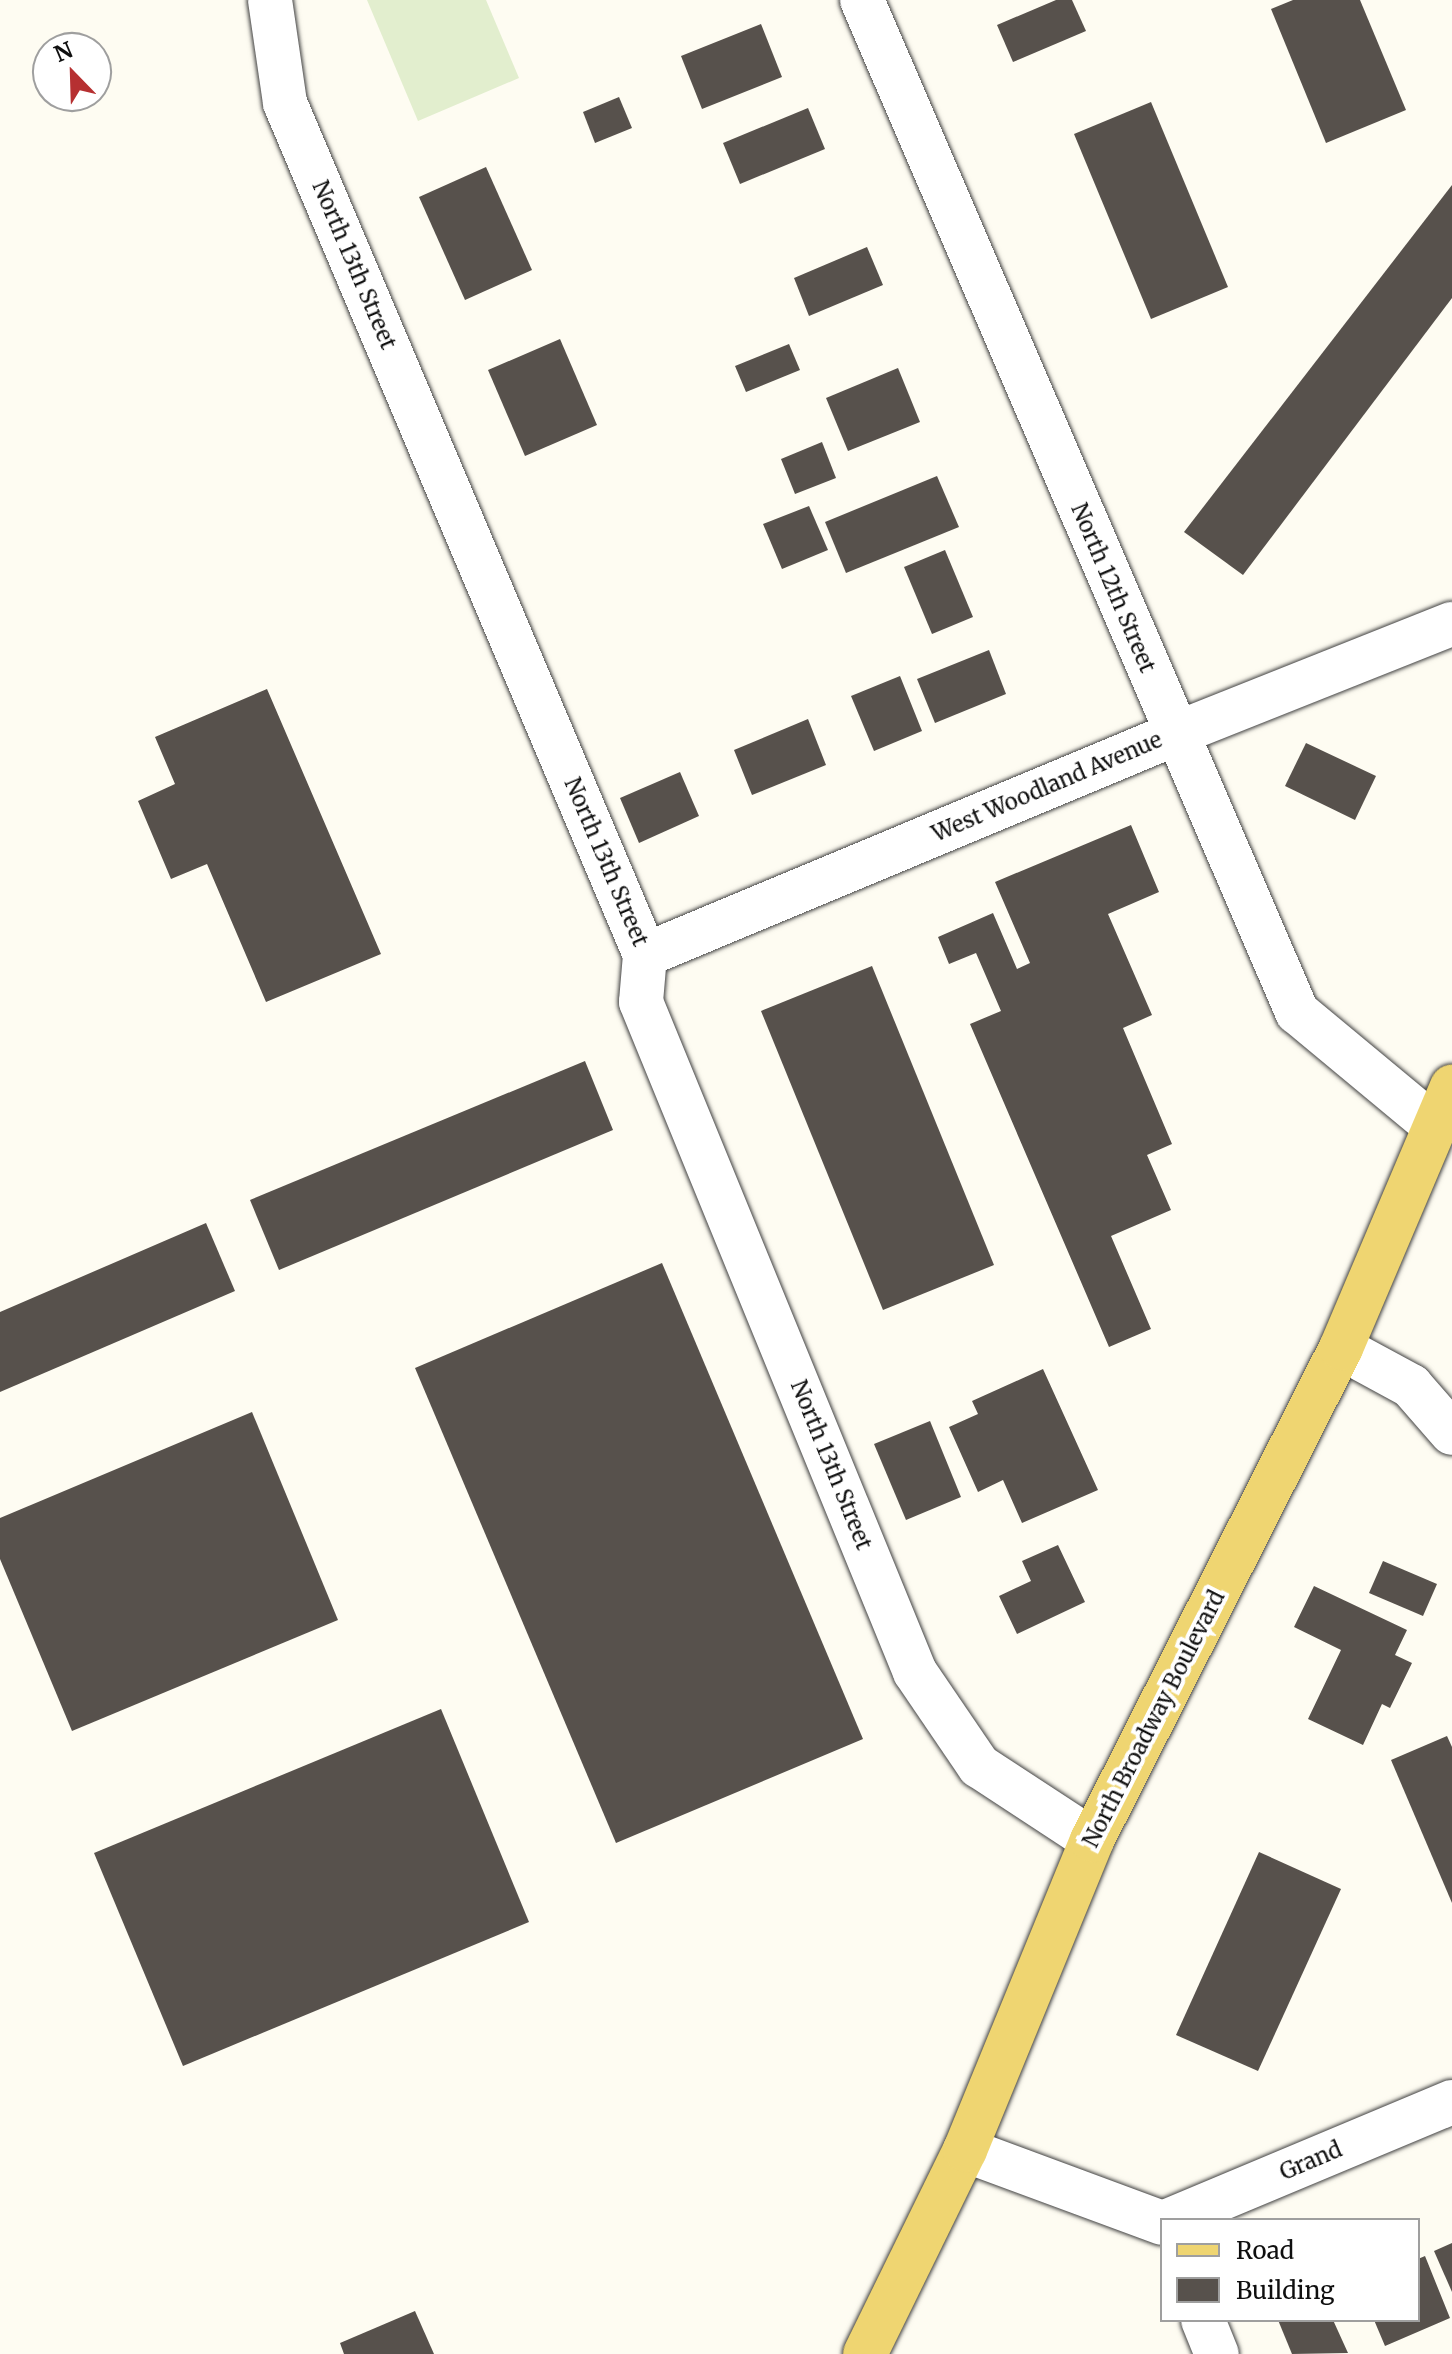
<!DOCTYPE html>
<html>
<head>
<meta charset="utf-8">
<style>
	body { margin:0 }
	#map { position:relative; width:1452px; height:2354px; overflow:hidden; background:#fefcf2; font-family:Merriweather,serif }
	div>[style] { position:absolute }
	.pitch>* { inset:0; background:#e2eece }
	.building>* { inset:0; background:#57514c }
	.roads { filter:drop-shadow(0 0 2px #424242) drop-shadow(0 0 2px #424242) }
	.minor>* { height:44px; margin:-22px; padding:0 22px; transform-origin:22px; border-radius:22px; background:#fff }
	.major>* { height:44px; margin:-22px; padding:0 22px; transform-origin:22px; border-radius:22px; background:#efd571 }
	span { translate:-50% -50%; white-space:nowrap; text-align:center; line-height:1.15; -webkit-text-stroke:8px #fff; paint-order:stroke }
	.street-label { font-size:22px; color:#0f0f0f }
	.legend { position:absolute; left:1160px; top:2218px; width:260px; height:104px; box-sizing:border-box; background:#fff; border:2px solid #9f9f9f; margin:0; padding:10px 14px; list-style:none; font-size:24px; color:#0f0f0f }
	.legend li { display:flex; align-items:center; gap:16px; height:40px }
	.legend b { width:40px; border:2px solid #9f9f9f }
	.north { position:absolute; left:32px; top:32px; width:80px; height:80px; box-sizing:border-box; background:#fff; border:2px solid #9f9f9f; border-radius:50%; rotate:337deg; font-size:22px; font-weight:700; line-height:32px; text-align:center; color:#0f0f0f }
	.north::after { content:''; display:block; margin:auto; width:28px; height:36px; background:#b63031; clip-path:polygon(50% 0,100% 100%,50% 72%,0 100%) }
</style>
</head>
<body>
<div id="map">
	<div class="pitch">
		<div style="clip-path:polygon(367px 0,486px 0,519px 78px,418px 121px)"></div>
	</div>
	<div class="building">
		<div style="clip-path:polygon(1056px 0,1072px 0,1086px 31px,1013px 62px,997px 25px)"></div>
		<div style="clip-path:polygon(1293px 0,1360px 0,1406px 110px,1326px 143px,1271px 9px)"></div>
		<div style="clip-path:polygon(761px 24px,782px 77px,702px 109px,681px 56px)"></div>
		<div style="clip-path:polygon(619px 97px,632px 128px,595px 143px,583px 112px)"></div>
		<div style="clip-path:polygon(1151px 102px,1228px 287px,1151px 319px,1074px 134px)"></div>
		<div style="clip-path:polygon(808px 108px,825px 149px,740px 184px,723px 143px)"></div>
		<div style="clip-path:polygon(486px 167px,532px 270px,465px 300px,419px 197px)"></div>
		<div style="clip-path:polygon(1452px 185px,1452px 298px,1243px 575px,1184px 532px)"></div>
		<div style="clip-path:polygon(867px 247px,883px 285px,809px 316px,794px 278px)"></div>
		<div style="clip-path:polygon(560px 339px,597px 425px,525px 456px,488px 370px)"></div>
		<div style="clip-path:polygon(789px 344px,800px 370px,746px 392px,735px 366px)"></div>
		<div style="clip-path:polygon(898px 368px,920px 422px,848px 451px,826px 398px)"></div>
		<div style="clip-path:polygon(822px 442px,836px 478px,795px 494px,781px 459px)"></div>
		<div style="clip-path:polygon(937px 476px,959px 527px,846px 573px,825px 522px)"></div>
		<div style="clip-path:polygon(809px 506px,828px 550px,782px 569px,763px 524px)"></div>
		<div style="clip-path:polygon(945px 550px,973px 617px,932px 634px,904px 567px)"></div>
		<div style="clip-path:polygon(989px 650px,1006px 694px,935px 723px,917px 679px)"></div>
		<div style="clip-path:polygon(900px 676px,922px 731px,874px 751px,851px 696px)"></div>
		<div style="clip-path:polygon(267px 689px,381px 954px,266px 1002px,207px 864px,171px 879px,138px 801px,175px 784px,155px 737px)"></div>
		<div style="clip-path:polygon(808px 719px,826px 765px,752px 795px,734px 750px)"></div>
		<div style="clip-path:polygon(1306px 743px,1376px 776px,1355px 820px,1285px 786px)"></div>
		<div style="clip-path:polygon(680px 772px,699px 816px,639px 843px,620px 798px)"></div>
		<div style="clip-path:polygon(1131px 825px,1159px 892px,1108px 914px,1152px 1015px,1123px 1028px,1172px 1144px,1147px 1155px,1171px 1210px,1111px 1236px,1151px 1329px,1109px 1347px,970px 1024px,1001px 1011px,976px 953px,949px 964px,938px 937px,993px 913px,1017px 969px,1030px 963px,995px 882px)"></div>
		<div style="clip-path:polygon(872px 966px,994px 1265px,883px 1310px,761px 1011px)"></div>
		<div style="clip-path:polygon(585px 1061px,613px 1130px,279px 1270px,250px 1200px)"></div>
		<div style="clip-path:polygon(206px 1223px,235px 1291px,0 1392px,0 1312px)"></div>
		<div style="clip-path:polygon(662px 1263px,863px 1739px,616px 1843px,415px 1368px)"></div>
		<div style="clip-path:polygon(1043px 1369px,1098px 1490px,1022px 1523px,1003px 1480px,978px 1492px,949px 1427px,978px 1414px,972px 1401px)"></div>
		<div style="clip-path:polygon(252px 1412px,338px 1620px,72px 1731px,0 1559px,0 1518px)"></div>
		<div style="clip-path:polygon(930px 1421px,961px 1497px,906px 1520px,874px 1444px)"></div>
		<div style="clip-path:polygon(1058px 1545px,1085px 1602px,1017px 1634px,999px 1596px,1031px 1581px,1022px 1561px)"></div>
		<div style="clip-path:polygon(1383px 1561px,1437px 1584px,1423px 1616px,1369px 1593px)"></div>
		<div style="clip-path:polygon(1314px 1586px,1407px 1630px,1395px 1655px,1412px 1663px,1390px 1708px,1382px 1704px,1363px 1745px,1308px 1719px,1341px 1650px,1294px 1627px)"></div>
		<div style="clip-path:polygon(441px 1709px,529px 1922px,183px 2066px,94px 1853px)"></div>
		<div style="clip-path:polygon(1447px 1736px,1452px 1747px,1452px 1903px,1391px 1760px)"></div>
		<div style="clip-path:polygon(1259px 1852px,1341px 1889px,1258px 2071px,1176px 2035px)"></div>
		<div style="clip-path:polygon(1452px 2243px,1452px 2292px,1434px 2251px)"></div>
		<div style="clip-path:polygon(1425px 2256px,1450px 2318px,1385px 2346px,1374px 2320px,1418px 2320px,1418px 2259px)"></div>
		<div style="clip-path:polygon(415px 2311px,434px 2354px,344px 2354px,340px 2343px)"></div>
		<div style="clip-path:polygon(1278px 2320px,1333px 2320px,1348px 2353px,1292px 2354px)"></div>
	</div>
	<div class="roads">
		<div class="minor">
			<div style="left:270px;top:0;width:104px;rotate:81.7deg"></div>
			<div style="left:285px;top:103px;width:925px;rotate:67.09deg"></div>
			<div style="left:645px;top:955px;width:47px;rotate:94.9deg"></div>
			<div style="left:641px;top:1002px;width:724px;rotate:67.76deg"></div>
			<div style="left:915px;top:1672px;width:114px;rotate:55.8deg"></div>
			<div style="left:979px;top:1766px;width:135px;rotate:33.2deg"></div>
			<div style="left:862px;top:0;width:1102px;rotate:66.74deg"></div>
			<div style="left:1297px;top:1012px;width:177px;rotate:39.7deg"></div>
			<div style="left:645px;top:955px;width:574px;rotate:-22.64deg"></div>
			<div style="left:1175px;top:734px;width:298px;rotate:-21.7deg"></div>
			<div style="left:1341px;top:1348px;width:80px;rotate:28.5deg"></div>
			<div style="left:1411px;top:1386px;width:62px;rotate:48.9deg"></div>
			<div style="left:965px;top:2150px;width:210px;rotate:20.3deg"></div>
			<div style="left:1170px;top:2220px;width:306px;rotate:-22.7deg"></div>
			<div style="left:1203px;top:2320px;width:37px;rotate:68deg"></div>
		</div>
		<div class="major">
			<div style="left:865px;top:2354px;width:227px;rotate:-63.9deg"></div>
			<div style="left:965px;top:2150px;width:335px;rotate:-67.7deg"></div>
			<div style="left:1092px;top:1840px;width:551px;rotate:-63.16deg"></div>
			<div style="left:1341px;top:1348px;width:284px;rotate:-67deg"></div>
		</div>
	</div>
	<div class="street-label">
		<span style="left:354px;top:265px;rotate:67deg">North 13th Street</span>
		<span style="left:1113px;top:588px;rotate:67deg">North 12th Street</span>
		<span style="left:1047px;top:787px;rotate:-23deg">West Woodland Avenue</span>
		<span style="left:606px;top:862px;rotate:67deg">North 13th Street</span>
		<span style="left:831px;top:1465px;rotate:68deg">North 13th Street</span>
		<span style="left:1154px;top:1719px;rotate:-63deg">North Broadway Boulevard</span>
		<span style="left:1311px;top:2161px;rotate:-23deg">Grand</span>
	</div>
	<ul class="legend">
	<li><b style="height:10px;background:#efd571"></b>Road</li>
	<li><b style="height:22px;background:#57514c"></b>Building</li>
	</ul>
	<div class="north">N</div>
</div>
</body>
</html>
